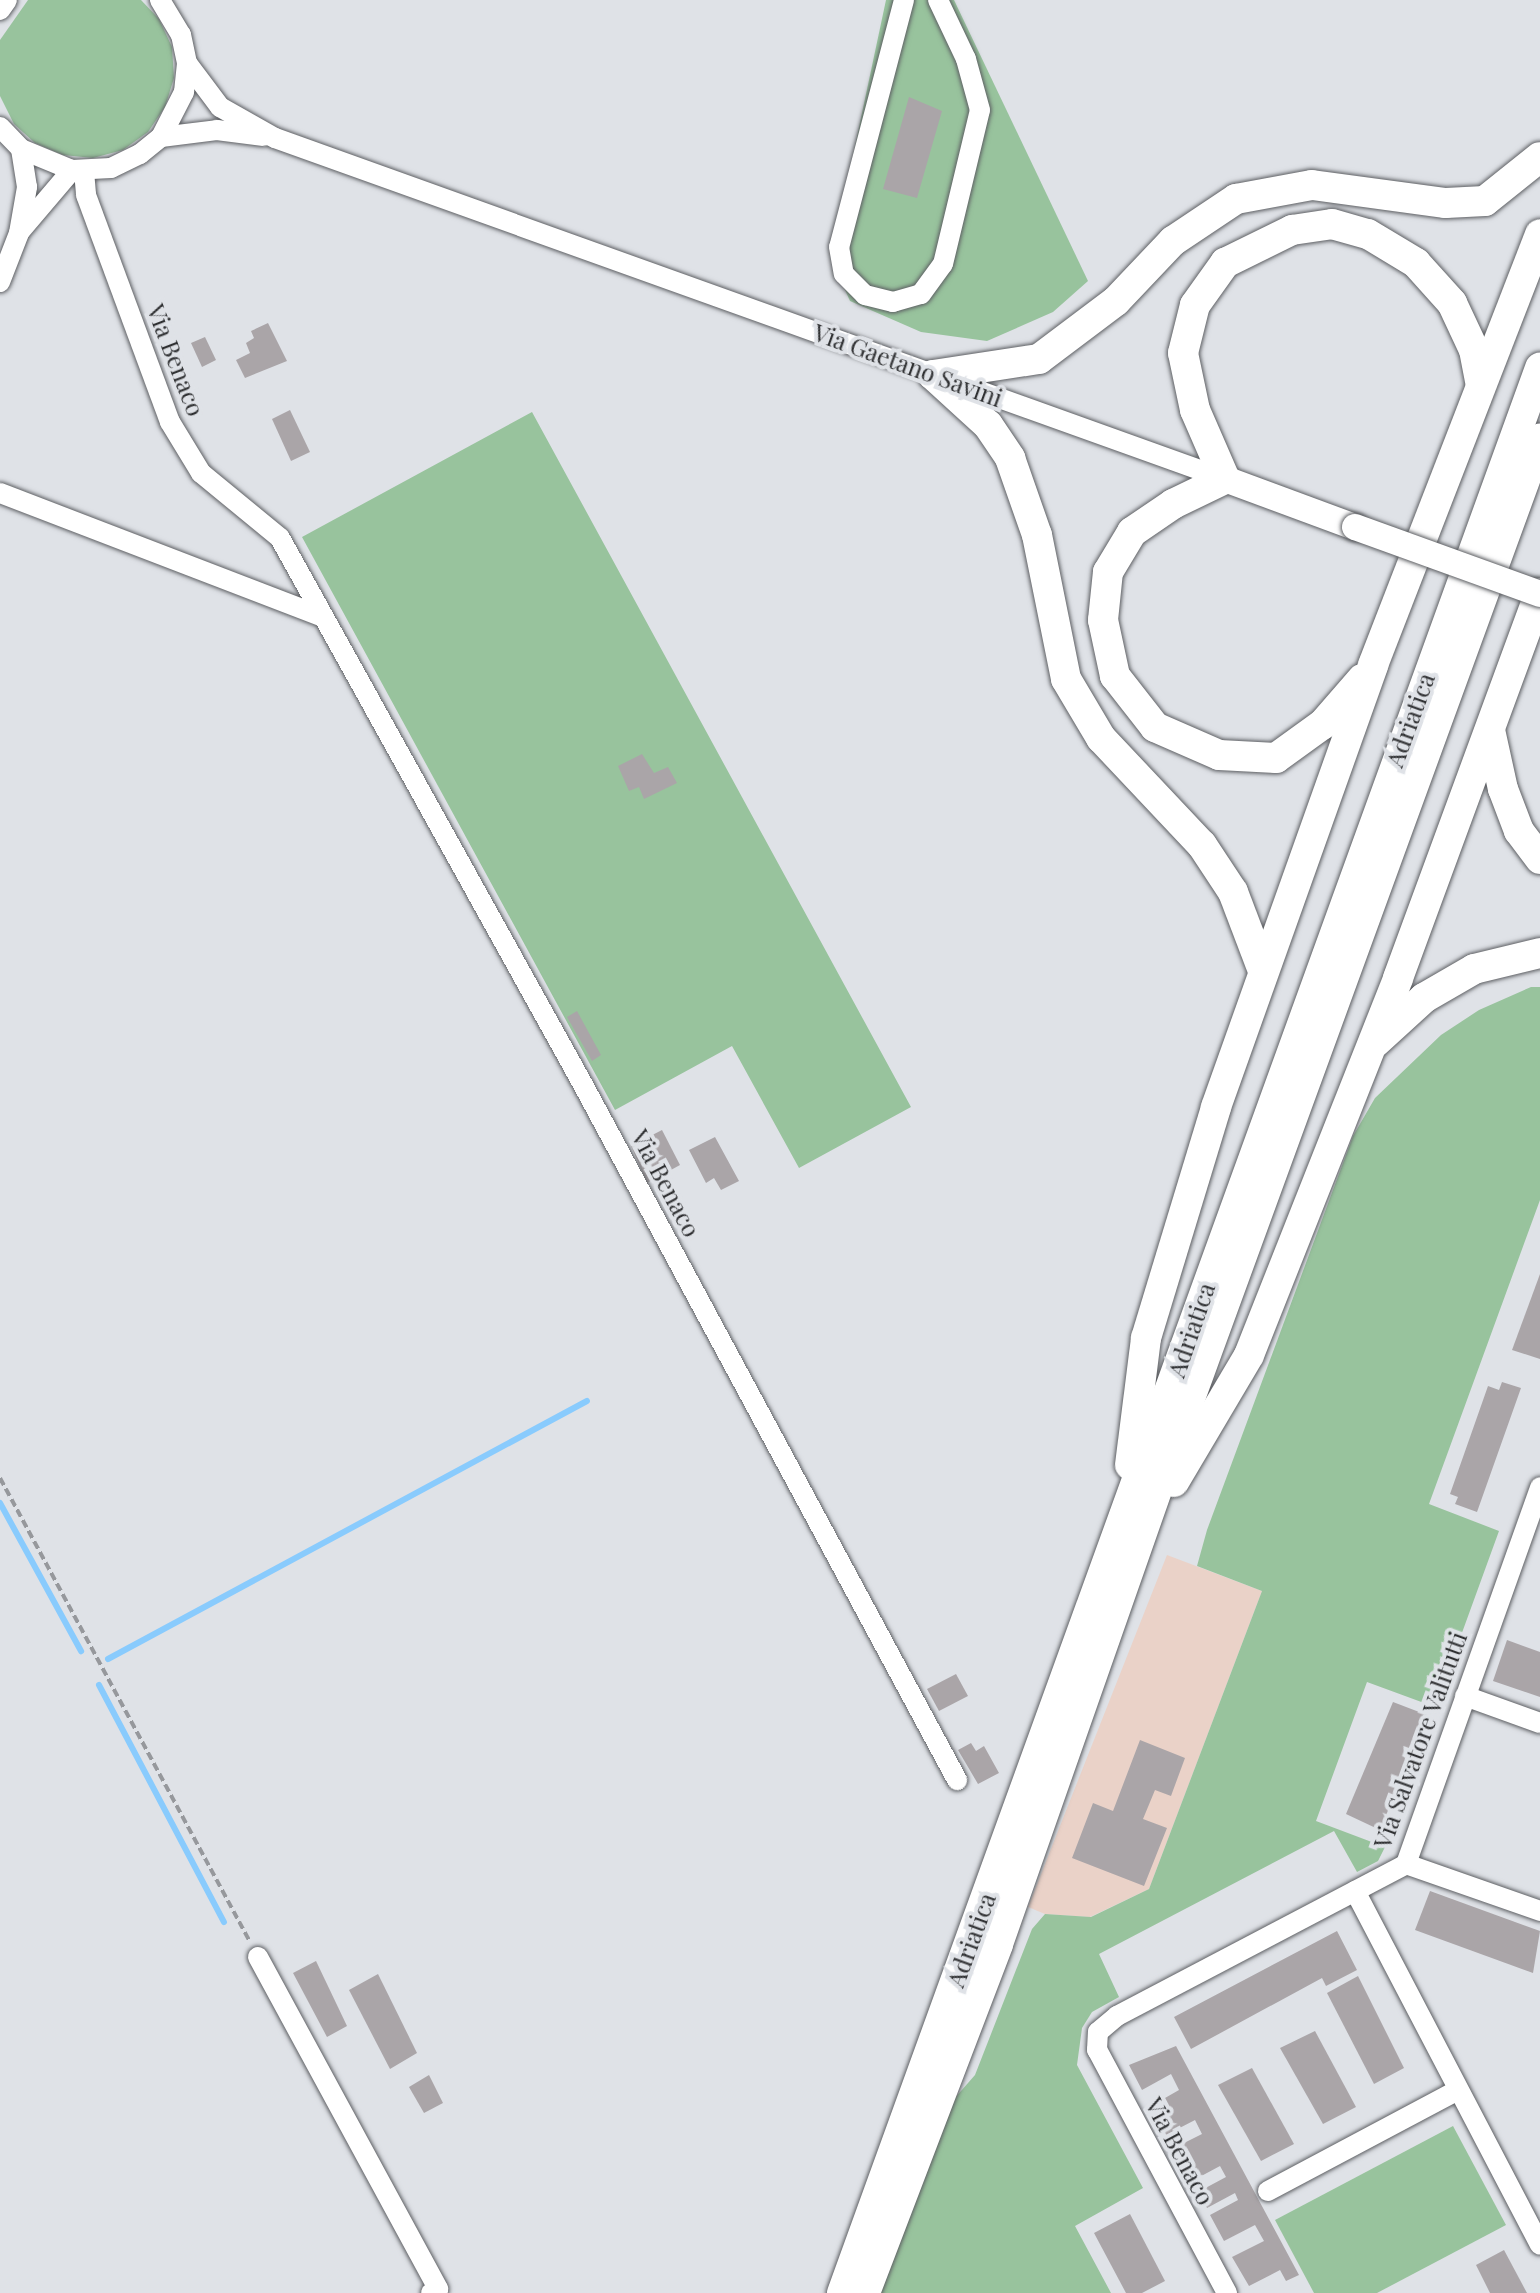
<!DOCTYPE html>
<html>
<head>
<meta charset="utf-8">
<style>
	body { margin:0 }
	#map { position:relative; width:1540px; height:2293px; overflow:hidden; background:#dfe2e7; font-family:"Playfair Display",serif }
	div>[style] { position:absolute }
	.commercial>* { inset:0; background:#ead2c8 }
	.green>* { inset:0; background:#98c39d }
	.stream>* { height:6px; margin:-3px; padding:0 3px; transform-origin:3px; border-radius:3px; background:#89cbfd }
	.building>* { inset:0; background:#aaa5a8 }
	.path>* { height:4px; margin-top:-2px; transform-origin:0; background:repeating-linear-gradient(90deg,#96989c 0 8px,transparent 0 12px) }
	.roads { filter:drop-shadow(0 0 2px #5d5f63) drop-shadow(0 0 2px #5d5f63) }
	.minor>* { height:20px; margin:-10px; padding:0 10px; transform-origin:10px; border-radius:10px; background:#fff }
	.major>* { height:26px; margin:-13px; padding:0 13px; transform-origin:13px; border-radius:13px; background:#fff }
	.highway>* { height:30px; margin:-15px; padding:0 15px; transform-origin:15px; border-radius:15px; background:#fff }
	.bridges { filter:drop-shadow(0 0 2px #5d5f63) drop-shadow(0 0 2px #5d5f63) }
	.major-bridge>* { height:26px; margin:-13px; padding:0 13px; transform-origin:13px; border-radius:13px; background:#fff }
	span { translate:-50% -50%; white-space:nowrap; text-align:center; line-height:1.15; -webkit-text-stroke:8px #dfe2e7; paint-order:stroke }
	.street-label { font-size:24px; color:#2f3032 }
</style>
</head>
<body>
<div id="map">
	<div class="commercial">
		<div style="clip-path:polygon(1167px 1555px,1262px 1591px,1149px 1889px,1090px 1917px,1045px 1914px,1028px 1907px)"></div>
	</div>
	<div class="green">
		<div style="clip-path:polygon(28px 0,141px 0,159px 19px,172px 47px,174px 78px,165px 107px,148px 132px,123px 150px,93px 158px,63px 155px,35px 143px,14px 124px,0 96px,0 40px)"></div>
		<div style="clip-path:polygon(886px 0,954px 0,1088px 281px,1053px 312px,987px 341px,921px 332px,850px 301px,831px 259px)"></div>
		<div style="clip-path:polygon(532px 412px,911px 1107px,799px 1168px,732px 1046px,615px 1110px,302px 537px)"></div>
		<div style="clip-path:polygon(1531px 987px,1540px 987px,1540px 1200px,1429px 1504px,1499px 1531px,1435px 1707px,1367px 1682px,1316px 1821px,1385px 1847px,1378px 1861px,1357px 1872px,1334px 1831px,1099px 1954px,1119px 1997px,1092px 2012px,1082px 2028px,1077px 2065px,1143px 2188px,1075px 2226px,1111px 2293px,880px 2293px,947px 2107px,975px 2075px,1032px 1929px,1045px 1914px,1091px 1917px,1149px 1889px,1262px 1591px,1197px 1566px,1207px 1530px,1353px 1136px,1375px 1098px,1441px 1035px,1479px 1010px)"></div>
		<div style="clip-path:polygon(1453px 2126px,1506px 2225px,1377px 2293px,1314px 2293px,1275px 2220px)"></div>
	</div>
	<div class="stream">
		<div style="left:0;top:1503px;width:169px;rotate:61.3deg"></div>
		<div style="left:108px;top:1659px;width:544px;rotate:-28.31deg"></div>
		<div style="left:99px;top:1685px;width:268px;rotate:62.2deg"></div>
	</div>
	<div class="building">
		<div style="clip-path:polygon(909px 97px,942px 111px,917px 198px,883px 189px)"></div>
		<div style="clip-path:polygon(268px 323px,287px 361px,245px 378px,236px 360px,250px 353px,246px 343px,254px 338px,251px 331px)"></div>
		<div style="clip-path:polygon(205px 337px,216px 360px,202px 367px,191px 343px)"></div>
		<div style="clip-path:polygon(290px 410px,310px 452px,291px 461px,272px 419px)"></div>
		<div style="clip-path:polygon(642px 754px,654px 773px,668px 767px,677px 783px,644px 799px,639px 787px,629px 791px,618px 766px)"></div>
		<div style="clip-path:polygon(577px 1011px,601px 1055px,592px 1061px,567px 1017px)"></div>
		<div style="clip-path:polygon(662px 1130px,680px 1165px,647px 1183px,631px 1146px)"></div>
		<div style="clip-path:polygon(715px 1137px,739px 1181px,721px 1190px,714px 1178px,706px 1183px,689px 1150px)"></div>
		<div style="clip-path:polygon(1540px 1274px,1540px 1359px,1512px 1350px)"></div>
		<div style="clip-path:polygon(1502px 1382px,1521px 1388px,1477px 1512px,1455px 1504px,1458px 1497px,1450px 1494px,1488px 1386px,1499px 1390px)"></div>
		<div style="clip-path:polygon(1507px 1640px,1540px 1652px,1540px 1697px,1493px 1681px)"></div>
		<div style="clip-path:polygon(956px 1674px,968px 1696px,939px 1711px,927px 1689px)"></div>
		<div style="clip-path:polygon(1393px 1702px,1427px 1715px,1380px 1830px,1346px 1814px)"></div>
		<div style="clip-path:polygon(1140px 1740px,1185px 1758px,1171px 1796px,1155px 1790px,1143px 1819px,1167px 1828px,1144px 1886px,1072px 1858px,1093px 1803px,1113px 1811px)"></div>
		<div style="clip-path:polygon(971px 1743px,976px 1751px,984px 1746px,999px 1773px,978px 1784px,958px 1750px)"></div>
		<div style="clip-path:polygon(1430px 1891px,1540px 1931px,1533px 1973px,1415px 1930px)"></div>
		<div style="clip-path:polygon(1337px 1931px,1357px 1970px,1326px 1986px,1322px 1978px,1191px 2049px,1174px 2017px)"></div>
		<div style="clip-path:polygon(316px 1961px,347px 2026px,327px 2037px,293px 1973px)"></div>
		<div style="clip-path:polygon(378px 1974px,417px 2053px,390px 2069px,349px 1990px)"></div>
		<div style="clip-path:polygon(1358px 1976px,1404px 2068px,1374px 2084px,1327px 1993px)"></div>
		<div style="clip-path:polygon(1315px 2031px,1356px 2107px,1323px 2124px,1280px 2048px)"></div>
		<div style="clip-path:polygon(1176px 2046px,1299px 2275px,1286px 2281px,1280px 2270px,1249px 2286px,1232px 2257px,1264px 2241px,1255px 2225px,1224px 2241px,1210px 2215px,1238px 2200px,1235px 2193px,1207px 2208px,1198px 2192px,1226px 2177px,1220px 2166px,1192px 2181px,1174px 2148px,1202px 2134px,1195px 2120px,1166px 2135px,1151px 2106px,1179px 2090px,1171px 2074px,1142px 2090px,1129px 2065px)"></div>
		<div style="clip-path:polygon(1252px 2068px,1294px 2144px,1261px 2161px,1218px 2085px)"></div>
		<div style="clip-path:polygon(429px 2075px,443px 2103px,424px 2113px,409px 2087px)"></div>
		<div style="clip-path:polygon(1130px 2214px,1165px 2281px,1142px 2293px,1126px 2293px,1094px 2233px)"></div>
		<div style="clip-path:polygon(1504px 2250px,1527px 2293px,1490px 2293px,1476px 2265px)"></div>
	</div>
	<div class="path">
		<div style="left:0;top:1478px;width:525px;rotate:61.68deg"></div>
	</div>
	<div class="roads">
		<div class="minor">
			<div style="left:904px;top:0;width:255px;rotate:104.7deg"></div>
			<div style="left:839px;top:247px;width:27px;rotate:80deg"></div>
			<div style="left:844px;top:274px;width:30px;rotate:45deg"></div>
			<div style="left:865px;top:295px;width:29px;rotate:14deg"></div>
			<div style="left:893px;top:302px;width:29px;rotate:-16deg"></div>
			<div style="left:921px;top:294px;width:37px;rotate:-54deg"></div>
			<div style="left:943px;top:264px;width:158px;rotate:-76.5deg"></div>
			<div style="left:980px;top:110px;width:53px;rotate:-105.4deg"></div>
			<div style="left:966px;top:59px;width:65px;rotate:-115.4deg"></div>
			<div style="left:0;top:10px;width:12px;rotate:-55deg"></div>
			<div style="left:187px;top:63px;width:55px;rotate:53.1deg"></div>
			<div style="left:220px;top:107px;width:63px;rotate:29.4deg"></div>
			<div style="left:275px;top:138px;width:1009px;rotate:19.75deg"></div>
			<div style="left:0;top:127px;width:30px;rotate:46deg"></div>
			<div style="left:21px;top:149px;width:55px;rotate:22.4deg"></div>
			<div style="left:72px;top:170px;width:39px;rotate:-3deg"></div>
			<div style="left:111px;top:168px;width:32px;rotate:-26deg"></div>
			<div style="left:140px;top:154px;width:27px;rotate:-39deg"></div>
			<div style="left:161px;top:137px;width:51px;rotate:-62.9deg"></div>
			<div style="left:184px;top:92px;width:29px;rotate:-84deg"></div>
			<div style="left:187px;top:63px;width:29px;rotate:-102deg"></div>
			<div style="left:181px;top:35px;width:41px;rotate:-121deg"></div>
			<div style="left:161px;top:137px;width:56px;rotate:-7.1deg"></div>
			<div style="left:217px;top:130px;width:47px;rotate:7.3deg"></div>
			<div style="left:84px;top:171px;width:24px;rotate:85deg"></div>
			<div style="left:86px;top:195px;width:242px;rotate:69.7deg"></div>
			<div style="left:170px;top:422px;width:60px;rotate:58.7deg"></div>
			<div style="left:201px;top:473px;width:102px;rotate:39.4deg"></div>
			<div style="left:280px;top:538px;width:621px;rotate:61deg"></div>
			<div style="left:581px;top:1081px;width:794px;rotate:61.72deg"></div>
			<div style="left:21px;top:230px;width:79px;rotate:-49.6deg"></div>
			<div style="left:0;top:282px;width:53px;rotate:-68.8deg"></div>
			<div style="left:19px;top:233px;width:47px;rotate:-80.1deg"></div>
			<div style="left:27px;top:187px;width:38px;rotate:-99deg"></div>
			<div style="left:0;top:493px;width:343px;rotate:21deg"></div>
			<div style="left:1465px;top:1696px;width:80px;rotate:19.8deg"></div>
			<div style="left:1406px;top:1864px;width:142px;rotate:19.3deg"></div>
			<div style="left:1355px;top:1891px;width:399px;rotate:62.4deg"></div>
			<div style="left:258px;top:1957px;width:378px;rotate:61.5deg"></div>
			<div style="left:438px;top:2289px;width:8px;rotate:150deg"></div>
			<div style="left:1268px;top:2191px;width:215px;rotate:-28deg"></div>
			<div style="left:1227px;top:2293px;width:276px;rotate:-118.1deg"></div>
			<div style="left:1097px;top:2050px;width:18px;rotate:-87deg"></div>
			<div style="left:1098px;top:2032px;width:25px;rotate:-40deg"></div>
			<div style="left:1117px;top:2016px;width:327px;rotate:-27.7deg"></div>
			<div style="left:1406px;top:1864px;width:400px;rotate:-70.4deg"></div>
		</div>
		<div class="major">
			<div style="left:1225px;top:479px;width:139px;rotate:20.3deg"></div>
		</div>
		<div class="highway">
			<div style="left:933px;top:375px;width:74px;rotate:42.3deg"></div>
			<div style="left:988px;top:425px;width:40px;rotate:56deg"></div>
			<div style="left:1010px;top:458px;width:82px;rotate:70.7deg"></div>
			<div style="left:1037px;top:535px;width:147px;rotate:78.6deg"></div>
			<div style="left:1066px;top:679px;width:69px;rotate:59.3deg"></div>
			<div style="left:1101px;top:738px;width:147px;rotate:46.7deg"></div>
			<div style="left:1202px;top:845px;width:56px;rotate:56.6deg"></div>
			<div style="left:1233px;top:892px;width:85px;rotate:69.2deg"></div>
			<div style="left:933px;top:375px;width:107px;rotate:-8.6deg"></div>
			<div style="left:1039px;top:359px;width:96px;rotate:-37deg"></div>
			<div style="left:1116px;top:301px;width:83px;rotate:-46.5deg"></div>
			<div style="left:1173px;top:241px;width:76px;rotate:-33.7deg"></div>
			<div style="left:1236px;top:199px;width:77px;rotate:-10.4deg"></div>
			<div style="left:1312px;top:185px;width:135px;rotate:7.7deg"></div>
			<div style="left:1446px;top:203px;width:39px;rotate:-3deg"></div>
			<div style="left:1485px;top:201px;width:70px;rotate:-38.7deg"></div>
			<div style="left:1362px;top:679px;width:60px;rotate:130.9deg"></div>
			<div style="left:1323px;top:724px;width:58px;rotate:144.1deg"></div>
			<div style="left:1276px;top:758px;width:57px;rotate:-177deg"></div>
			<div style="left:1219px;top:755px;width:70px;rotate:-156.4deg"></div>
			<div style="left:1155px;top:727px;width:65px;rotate:-128.1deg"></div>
			<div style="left:1115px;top:676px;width:57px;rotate:-102.1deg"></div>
			<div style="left:1103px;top:620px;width:48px;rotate:-84.1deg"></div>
			<div style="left:1108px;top:572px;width:47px;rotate:-59deg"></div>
			<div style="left:1132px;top:532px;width:50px;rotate:-34.3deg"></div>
			<div style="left:1173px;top:504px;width:58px;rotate:-25.7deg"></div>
			<div style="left:1225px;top:479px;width:75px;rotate:-113.5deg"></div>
			<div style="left:1195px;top:410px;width:58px;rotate:-101.9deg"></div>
			<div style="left:1183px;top:353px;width:49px;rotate:-76deg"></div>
			<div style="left:1195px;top:305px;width:52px;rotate:-54.5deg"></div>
			<div style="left:1225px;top:263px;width:75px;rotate:-26.2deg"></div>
			<div style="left:1292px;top:230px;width:40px;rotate:-8.5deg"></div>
			<div style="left:1332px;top:224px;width:37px;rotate:16deg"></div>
			<div style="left:1368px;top:234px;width:56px;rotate:31.1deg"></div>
			<div style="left:1416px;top:263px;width:54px;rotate:48deg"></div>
			<div style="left:1452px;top:303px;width:52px;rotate:64.9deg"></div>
			<div style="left:1474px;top:350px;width:33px;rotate:79deg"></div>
			<div style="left:1490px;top:730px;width:60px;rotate:77.6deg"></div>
			<div style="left:1503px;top:789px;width:45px;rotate:69.1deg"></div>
			<div style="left:1519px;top:831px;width:35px;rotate:53deg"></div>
			<div style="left:1376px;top:1042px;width:65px;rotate:-42.5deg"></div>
			<div style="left:1424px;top:998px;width:58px;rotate:-30.1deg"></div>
			<div style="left:1474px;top:969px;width:68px;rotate:-13.6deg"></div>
			<div style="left:1130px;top:1465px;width:128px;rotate:-82.8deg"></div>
			<div style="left:1146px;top:1338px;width:241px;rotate:-73.1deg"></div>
			<div style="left:1216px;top:1107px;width:469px;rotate:-70.4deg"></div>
			<div style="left:1373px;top:665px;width:462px;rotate:-68.8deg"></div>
			<div style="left:1174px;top:1482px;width:147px;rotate:-59.4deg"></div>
			<div style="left:1249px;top:1355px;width:405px;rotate:-68.4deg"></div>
			<div style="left:1398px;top:978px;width:410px;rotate:-69.8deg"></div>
			<div style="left:842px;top:2293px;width:2048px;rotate:-70.07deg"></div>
			<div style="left:865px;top:2293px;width:373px;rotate:-69.1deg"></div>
			<div style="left:998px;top:1944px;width:517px;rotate:-70.69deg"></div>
			<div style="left:1169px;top:1456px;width:1083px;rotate:-69.96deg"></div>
		</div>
	</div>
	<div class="bridges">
		<div class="major-bridge">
			<div style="left:1355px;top:527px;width:197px;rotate:19.9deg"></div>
		</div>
	</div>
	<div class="street-label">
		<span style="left:176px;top:360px;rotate:69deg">Via Benaco</span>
		<span style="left:908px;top:365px;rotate:20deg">Via Gaetano Savini</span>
		<span style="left:1410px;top:720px;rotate:-70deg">Adriatica</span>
		<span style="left:666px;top:1183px;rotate:62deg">Via Benaco</span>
		<span style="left:1191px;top:1330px;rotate:-71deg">Adriatica</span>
		<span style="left:1420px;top:1740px;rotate:-70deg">Via Salvatore Valitutti</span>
		<span style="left:971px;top:1940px;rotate:-70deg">Adriatica</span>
		<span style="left:1180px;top:2151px;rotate:62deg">Via Benaco</span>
	</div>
</div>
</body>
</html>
